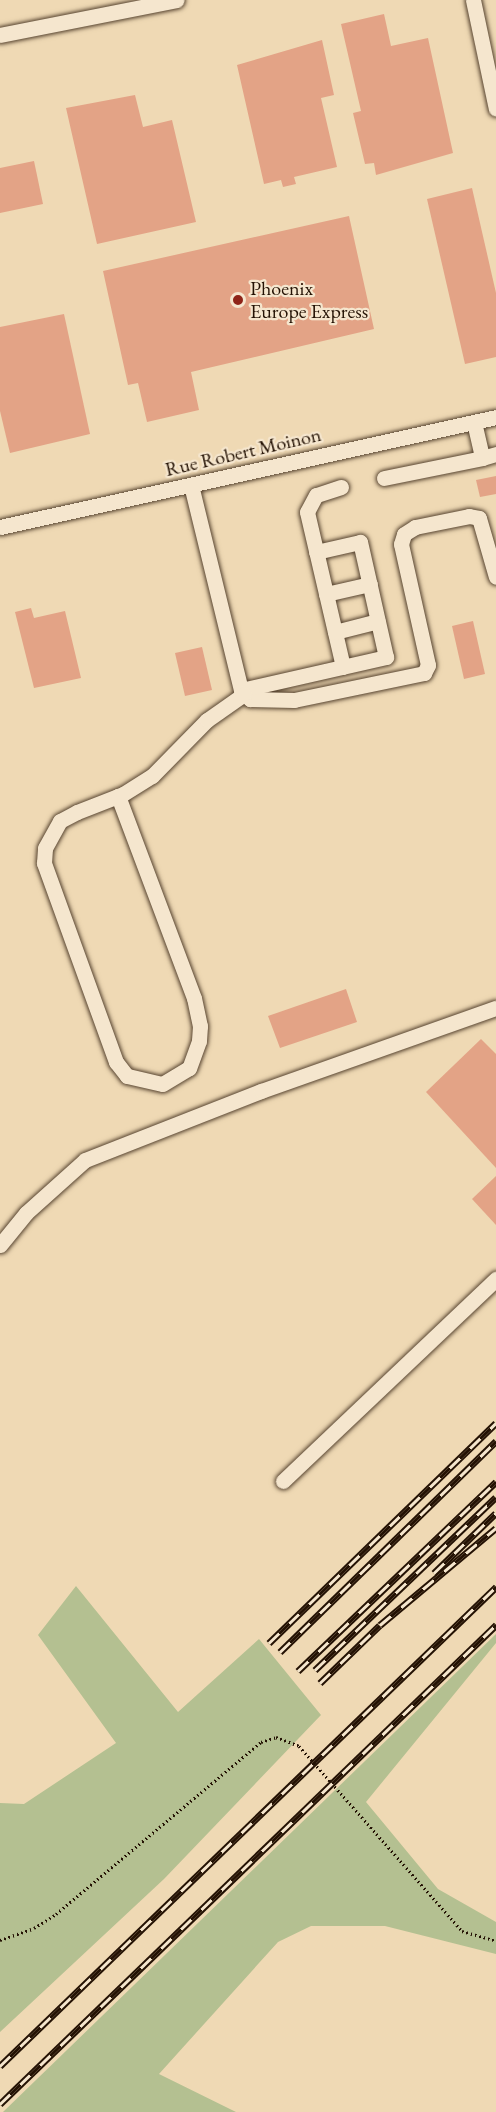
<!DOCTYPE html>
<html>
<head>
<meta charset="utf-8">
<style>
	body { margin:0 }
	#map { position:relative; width:496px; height:2112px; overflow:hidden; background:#efd9b4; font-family:"EB Garamond",serif }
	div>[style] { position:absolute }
	.green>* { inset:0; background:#b4c091 }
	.building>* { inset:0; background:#e3a386 }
	.path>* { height:3px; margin-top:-1.5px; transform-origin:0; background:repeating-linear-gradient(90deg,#241204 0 1.5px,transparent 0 4.5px) }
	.roads { filter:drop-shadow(0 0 2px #574430) drop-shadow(0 0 2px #574430) }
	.minor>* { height:15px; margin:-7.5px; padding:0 7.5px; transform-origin:7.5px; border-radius:7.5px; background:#f5e6ce }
	.rail>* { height:7px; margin-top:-3.5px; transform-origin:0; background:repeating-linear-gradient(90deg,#f5e6ce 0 14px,#241204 0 28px); box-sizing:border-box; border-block:2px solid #241204 }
	.dots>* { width:16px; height:16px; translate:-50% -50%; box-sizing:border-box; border:3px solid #f5e6ce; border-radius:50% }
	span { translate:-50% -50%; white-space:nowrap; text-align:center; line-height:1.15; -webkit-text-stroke:4.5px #f5e6ce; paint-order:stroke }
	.poi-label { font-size:20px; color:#241204 }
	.left { translate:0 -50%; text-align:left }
	.street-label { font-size:20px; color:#241204 }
</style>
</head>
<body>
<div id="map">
	<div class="green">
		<div style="clip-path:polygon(76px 1586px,178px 1712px,259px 1639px,321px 1715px,164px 1879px,0 2032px,0 1803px,24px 1804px,116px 1743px,38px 1635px)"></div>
		<div style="clip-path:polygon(496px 1634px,496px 1643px,366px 1802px,438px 1889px,496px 1922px,496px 1954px,385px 1926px,311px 1926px,278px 1942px,159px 2074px,236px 2112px,3px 2112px)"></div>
	</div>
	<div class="building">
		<div style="clip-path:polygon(384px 14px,391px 46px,428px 38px,453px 153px,376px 175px,374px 163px,365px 164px,353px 113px,361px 111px,341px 24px)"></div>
		<div style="clip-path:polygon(322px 40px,334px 95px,321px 98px,337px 167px,294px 177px,296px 184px,283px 187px,281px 180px,264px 184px,237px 65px)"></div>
		<div style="clip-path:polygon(135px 95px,143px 127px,172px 120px,196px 222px,97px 244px,66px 108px)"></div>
		<div style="clip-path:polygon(34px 161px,43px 204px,0 213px,0 168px)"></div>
		<div style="clip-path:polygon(472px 188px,496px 293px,496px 357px,465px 364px,427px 199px)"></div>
		<div style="clip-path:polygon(349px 216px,374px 329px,191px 372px,199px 410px,147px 422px,138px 383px,128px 385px,103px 271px)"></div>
		<div style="clip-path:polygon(64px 314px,90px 434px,10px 453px,0 411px,0 327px)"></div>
		<div style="clip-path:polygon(496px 476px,496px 494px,480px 497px,476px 480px)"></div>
		<div style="clip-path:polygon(31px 608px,34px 618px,65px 611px,81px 678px,34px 688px,15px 612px)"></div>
		<div style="clip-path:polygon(473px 621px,485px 674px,464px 679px,452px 626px)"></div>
		<div style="clip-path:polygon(202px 647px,212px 690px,185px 696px,175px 653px)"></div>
		<div style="clip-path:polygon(346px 989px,357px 1022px,280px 1048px,268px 1016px)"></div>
		<div style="clip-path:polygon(481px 1039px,496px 1054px,496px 1168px,426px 1092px)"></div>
		<div style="clip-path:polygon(496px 1176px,496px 1225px,472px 1199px)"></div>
	</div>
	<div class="path">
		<div style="left:0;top:1940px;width:36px;rotate:-19deg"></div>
		<div style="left:34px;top:1928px;width:26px;rotate:-32deg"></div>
		<div style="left:56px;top:1914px;width:268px;rotate:-40deg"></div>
		<div style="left:261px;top:1742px;width:16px;rotate:-18deg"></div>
		<div style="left:276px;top:1737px;width:25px;rotate:21deg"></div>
		<div style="left:299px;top:1746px;width:247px;rotate:48.6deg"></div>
		<div style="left:462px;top:1931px;width:35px;rotate:16deg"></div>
	</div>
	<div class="roads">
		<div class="minor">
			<div style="left:473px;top:0;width:111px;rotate:78.1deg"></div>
			<div style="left:0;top:35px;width:180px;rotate:-11.2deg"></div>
			<div style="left:474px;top:422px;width:37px;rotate:77deg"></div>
			<div style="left:482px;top:458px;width:15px;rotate:-16deg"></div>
			<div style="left:384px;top:478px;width:100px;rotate:-11.5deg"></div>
			<div style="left:191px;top:485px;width:211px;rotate:76.3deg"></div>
			<div style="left:241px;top:690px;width:13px;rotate:45deg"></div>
			<div style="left:250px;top:699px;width:44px;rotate:1.3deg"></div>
			<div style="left:294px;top:700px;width:133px;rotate:-11.7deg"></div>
			<div style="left:424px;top:673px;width:9px;rotate:-63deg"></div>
			<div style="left:428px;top:665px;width:124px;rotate:-102.6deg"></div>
			<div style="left:401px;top:544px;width:10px;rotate:-73deg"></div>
			<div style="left:404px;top:534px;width:13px;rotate:-32deg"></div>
			<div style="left:415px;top:527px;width:55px;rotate:-11.5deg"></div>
			<div style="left:469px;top:516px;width:10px;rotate:11deg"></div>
			<div style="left:479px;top:518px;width:61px;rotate:73.9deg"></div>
			<div style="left:341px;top:487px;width:26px;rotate:162deg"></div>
			<div style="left:316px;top:495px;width:19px;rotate:118deg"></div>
			<div style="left:307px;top:512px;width:159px;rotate:76.9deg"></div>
			<div style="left:0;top:527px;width:508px;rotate:-12.5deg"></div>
			<div style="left:326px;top:594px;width:45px;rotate:-12.8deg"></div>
			<div style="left:335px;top:632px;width:44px;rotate:-14.3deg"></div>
			<div style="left:241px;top:690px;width:149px;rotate:-12.8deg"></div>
			<div style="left:386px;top:657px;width:118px;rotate:-102.7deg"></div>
			<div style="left:360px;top:542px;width:45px;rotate:167.2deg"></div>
			<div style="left:118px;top:796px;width:216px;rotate:69.4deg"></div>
			<div style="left:194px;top:998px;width:29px;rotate:78deg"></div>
			<div style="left:200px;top:1026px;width:15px;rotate:94deg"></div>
			<div style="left:199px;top:1041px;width:29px;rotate:110deg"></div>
			<div style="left:189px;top:1068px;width:31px;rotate:149deg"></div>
			<div style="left:162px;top:1084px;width:36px;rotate:-167deg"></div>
			<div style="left:127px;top:1076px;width:18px;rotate:-128deg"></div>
			<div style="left:116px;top:1062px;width:212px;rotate:-109.9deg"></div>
			<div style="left:44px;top:863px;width:15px;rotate:-86deg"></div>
			<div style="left:45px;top:848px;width:31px;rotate:-61deg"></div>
			<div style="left:60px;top:821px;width:19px;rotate:-28deg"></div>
			<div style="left:77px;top:812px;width:44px;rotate:-21.3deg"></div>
			<div style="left:118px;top:796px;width:5px;rotate:-22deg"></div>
			<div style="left:123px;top:794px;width:34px;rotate:-32deg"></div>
			<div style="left:152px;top:776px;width:78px;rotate:-45.5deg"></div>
			<div style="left:207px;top:720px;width:45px;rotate:-35.1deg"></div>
			<div style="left:0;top:1245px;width:41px;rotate:-50.9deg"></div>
			<div style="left:26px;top:1213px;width:79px;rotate:-41.9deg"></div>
			<div style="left:85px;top:1160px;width:189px;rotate:-21.4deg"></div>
			<div style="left:261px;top:1091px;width:249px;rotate:-19.5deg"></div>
			<div style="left:283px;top:1481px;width:294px;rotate:-43.5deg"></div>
		</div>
	</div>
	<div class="rail">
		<div style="left:434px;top:1573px;width:86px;rotate:-44.1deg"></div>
		<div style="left:269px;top:1643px;width:316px;rotate:-44.1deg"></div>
		<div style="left:280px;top:1652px;width:302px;rotate:-44.3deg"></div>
		<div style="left:315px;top:1670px;width:250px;rotate:-43.7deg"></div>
		<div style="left:298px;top:1671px;width:274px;rotate:-43.7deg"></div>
		<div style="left:320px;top:1683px;width:83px;rotate:-44deg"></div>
		<div style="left:380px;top:1625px;width:151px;rotate:-39.9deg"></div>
		<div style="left:0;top:2066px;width:690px;rotate:-44deg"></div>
		<div style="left:0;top:2104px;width:690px;rotate:-44deg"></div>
	</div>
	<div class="dots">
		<div style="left:238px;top:300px;background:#8f2418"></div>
	</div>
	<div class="poi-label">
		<span class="left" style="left:250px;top:300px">Phoenix<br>Europe Express</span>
	</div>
	<div class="street-label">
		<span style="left:243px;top:452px;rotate:-13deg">Rue Robert Moinon</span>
	</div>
</div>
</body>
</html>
